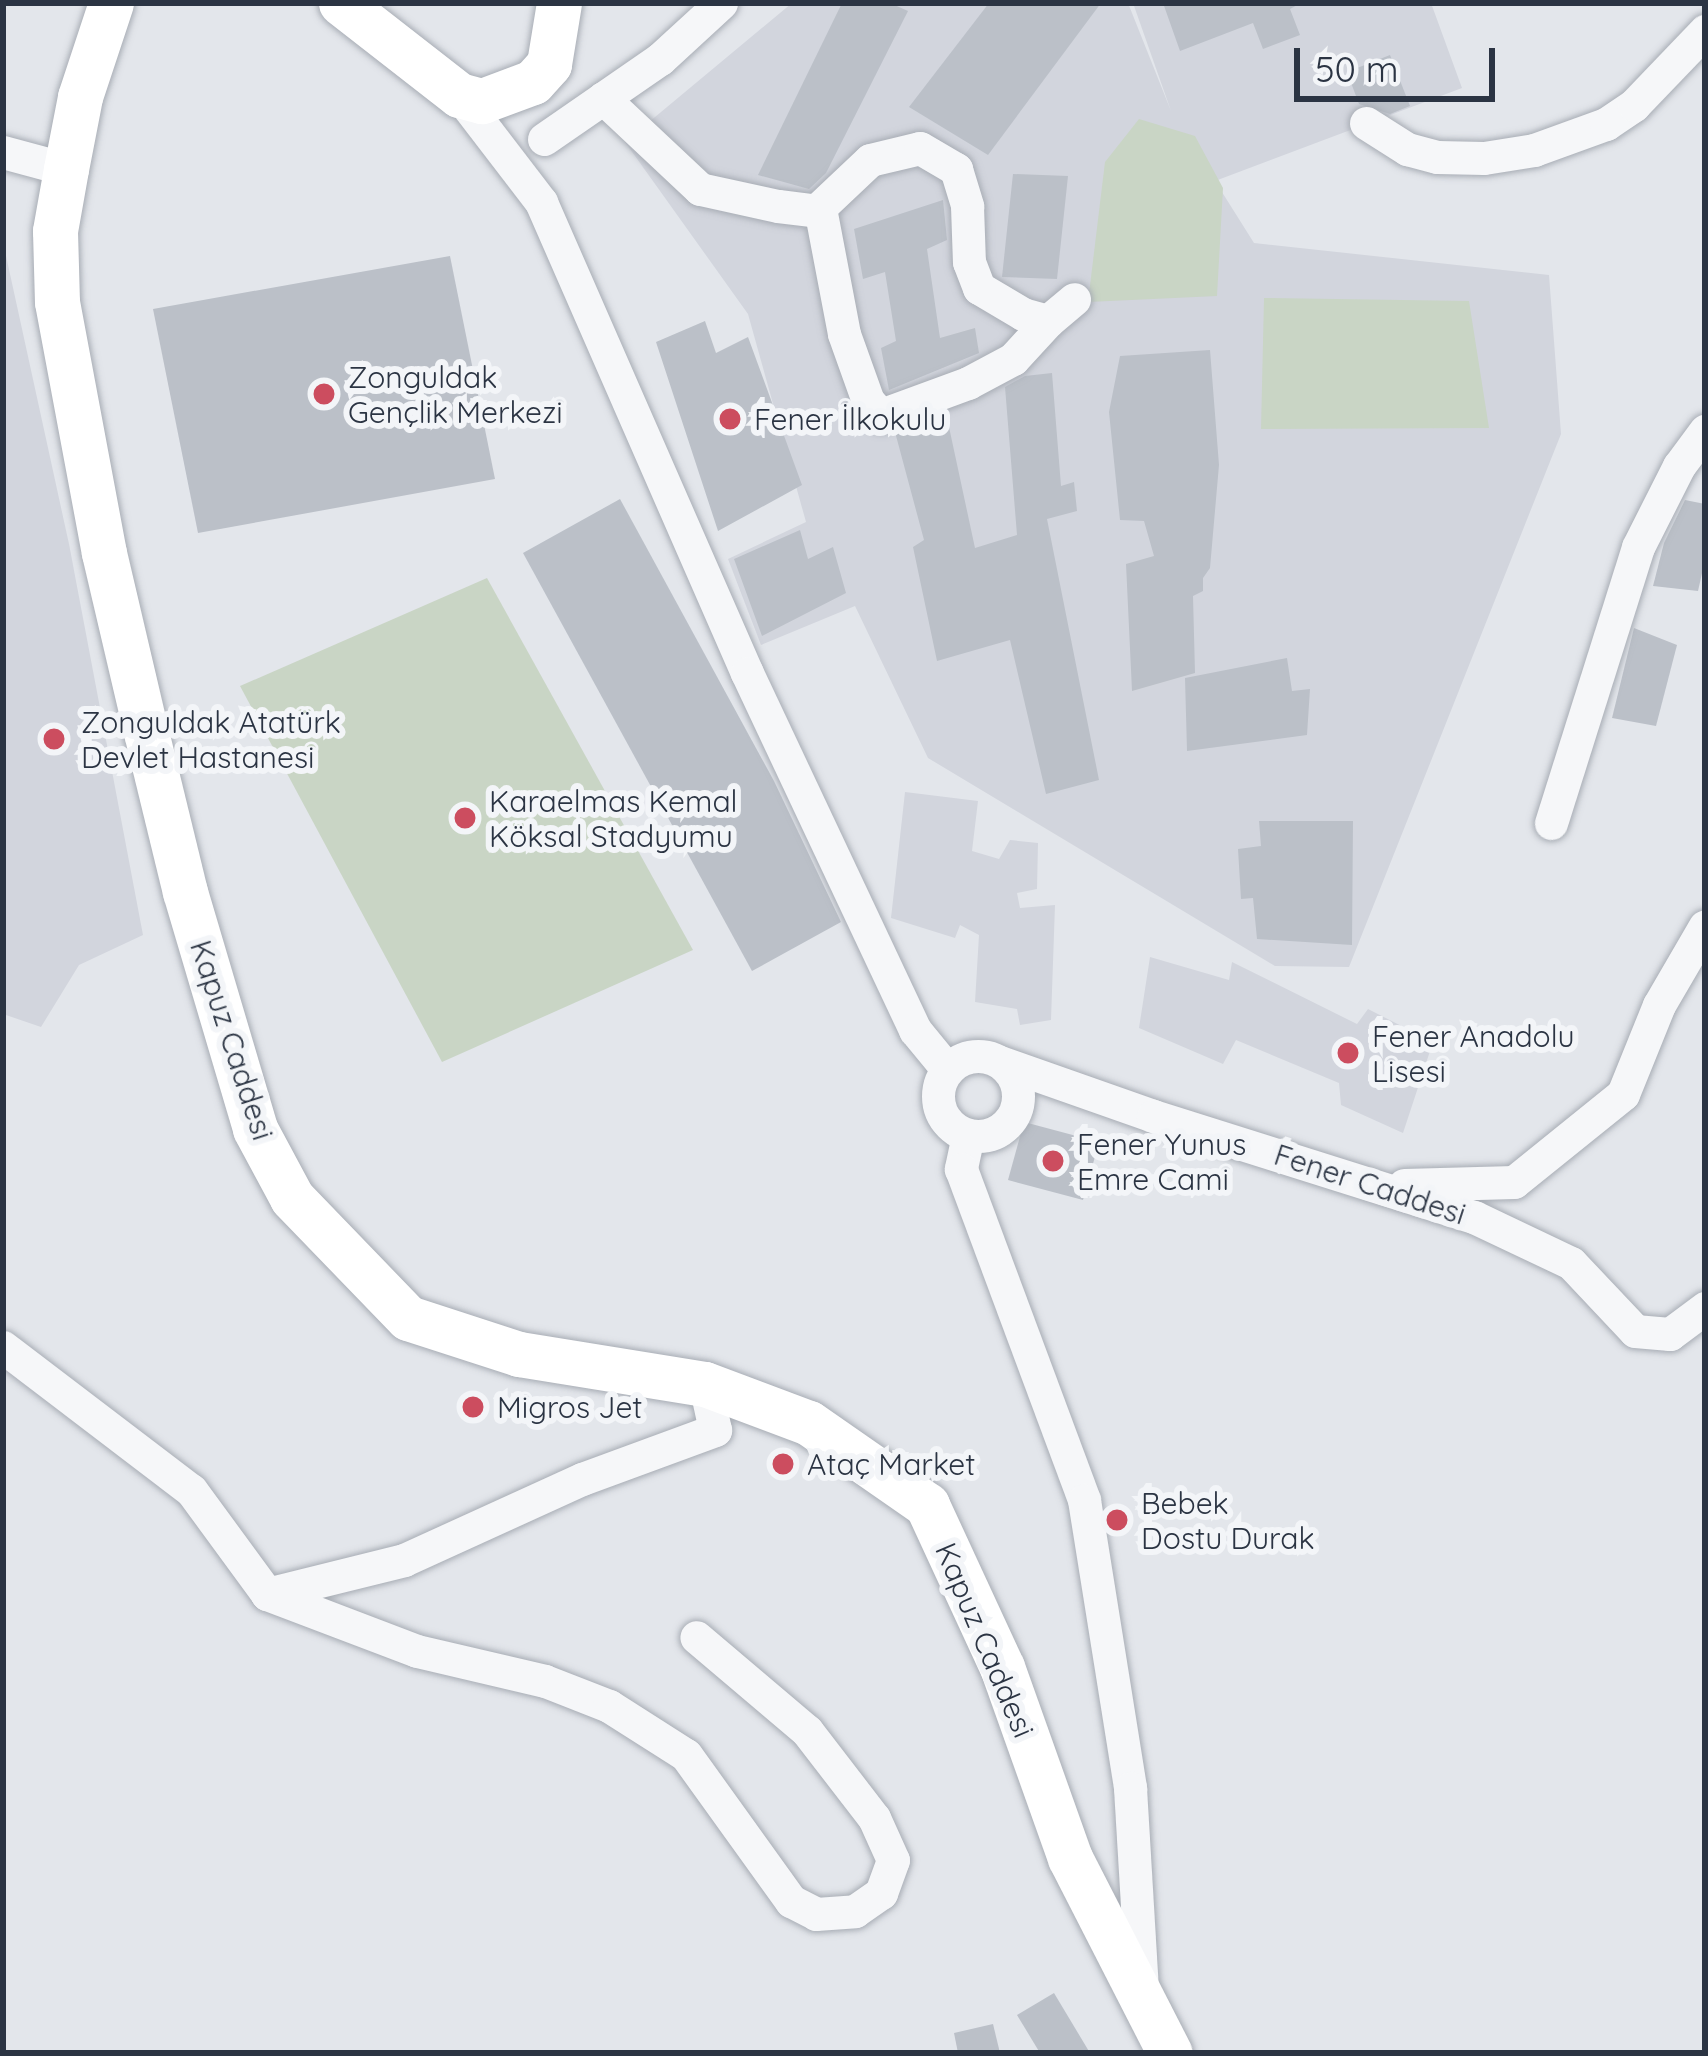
<!DOCTYPE html>
<html>
<head>
<meta charset="utf-8">
<style>
	body { margin:0 }
	#map { position:relative; width:1708px; height:2056px; overflow:hidden; background:#e3e6eb; font-family:Quicksand,sans-serif }
	div>[style] { position:absolute }
	.built>* { inset:0; background:#d2d5dd }
	.green>* { inset:0; background:#c9d5c5 }
	.building>* { inset:0; background:#bbc0c8 }
	.roads { filter:drop-shadow(0 0 3px #a8adb5) drop-shadow(0 0 3px #a8adb5) }
	.minor>* { height:33px; margin:-16.5px; padding:0 16.5px; transform-origin:16.5px; border-radius:16.5px; background:#f6f7f9 }
	.minor>.ring { margin:-16.5px; padding:0; box-sizing:content-box; background:none; border:33px solid #f6f7f9; border-radius:50% }
	.secondary>* { height:45px; margin:-22.5px; padding:0 22.5px; transform-origin:22.5px; border-radius:22.5px; background:#fff }
	.dots>* { width:33px; height:33px; translate:-50% -50%; box-sizing:border-box; border:6px solid #f3f5f8; border-radius:50% }
	span { translate:-50% -50%; white-space:nowrap; text-align:center; line-height:1.15; -webkit-text-stroke:12px #f3f5f8; paint-order:stroke }
	.poi-label { font-size:30px; color:#2b3443 }
	.left { translate:0 -50%; text-align:left }
	.street-label { font-size:30px; color:#2b3443 }
	.frame { position:absolute; inset:0; border:6px solid #2b3443; pointer-events:none }
	.scale { position:absolute; left:1294px; top:48px; width:201px; height:54px; box-sizing:border-box; border:6px solid #2b3443; border-top:0; padding-left:15px; font-size:36px; line-height:42px; white-space:nowrap; color:#2b3443; -webkit-text-stroke:9px #f3f5f8; paint-order:stroke }
</style>
</head>
<body>
<div id="map">
	<div class="built">
		<div style="clip-path:polygon(792px 3px,1128px 3px,1171px 111px,1133px 3px,1431px 3px,1462px 88px,1215px 181px,1254px 243px,1549px 275px,1561px 434px,1349px 967px,1275px 966px,928px 758px,855px 606px,761px 645px,728px 559px,806px 522px,748px 314px,625px 142px)"></div>
		<div style="clip-path:polygon(3px 242px,69px 544px,143px 935px,79px 965px,41px 1027px,3px 1014px)"></div>
		<div style="clip-path:polygon(905px 792px,978px 801px,972px 851px,999px 859px,1010px 840px,1038px 843px,1037px 889px,1017px 893px,1020px 908px,1055px 905px,1051px 1020px,1020px 1025px,1017px 1009px,975px 1002px,979px 935px,960px 925px,955px 938px,891px 918px)"></div>
		<div style="clip-path:polygon(1150px 957px,1229px 980px,1232px 962px,1357px 1024px,1368px 1009px,1433px 1042px,1403px 1133px,1341px 1105px,1339px 1083px,1236px 1040px,1223px 1064px,1139px 1028px)"></div>
	</div>
	<div class="green">
		<div style="clip-path:polygon(1139px 119px,1195px 136px,1223px 188px,1217px 296px,1088px 302px,1105px 162px)"></div>
		<div style="clip-path:polygon(1264px 298px,1469px 301px,1489px 428px,1261px 429px)"></div>
		<div style="clip-path:polygon(487px 578px,693px 950px,442px 1062px,240px 686px)"></div>
	</div>
	<div class="building">
		<div style="clip-path:polygon(842px 3px,890px 3px,908px 11px,826px 173px,809px 189px,758px 175px)"></div>
		<div style="clip-path:polygon(989px 3px,1101px 3px,988px 155px,909px 107px)"></div>
		<div style="clip-path:polygon(1163px 3px,1301px 3px,1290px 9px,1300px 35px,1263px 49px,1253px 23px,1180px 51px)"></div>
		<div style="clip-path:polygon(1390px 55px,1410px 106px,1390px 114px,1359px 104px,1347px 72px)"></div>
		<div style="clip-path:polygon(1013px 174px,1068px 176px,1057px 279px,1002px 277px)"></div>
		<div style="clip-path:polygon(943px 200px,947px 240px,927px 249px,940px 338px,975px 328px,979px 353px,889px 390px,881px 348px,896px 341px,885px 272px,863px 279px,854px 229px)"></div>
		<div style="clip-path:polygon(450px 256px,495px 479px,198px 533px,153px 309px)"></div>
		<div style="clip-path:polygon(705px 321px,716px 353px,748px 337px,802px 485px,718px 531px,656px 342px)"></div>
		<div style="clip-path:polygon(1210px 350px,1219px 465px,1210px 568px,1203px 578px,1203px 591px,1193px 596px,1195px 673px,1132px 691px,1126px 564px,1154px 556px,1144px 521px,1120px 520px,1109px 412px,1120px 356px)"></div>
		<div style="clip-path:polygon(1052px 373px,1061px 486px,1074px 482px,1077px 511px,1047px 519px,1099px 780px,1046px 794px,1010px 640px,937px 661px,913px 547px,924px 540px,895px 432px,946px 413px,975px 548px,1017px 535px,1005px 387px,1025px 376px)"></div>
		<div style="clip-path:polygon(620px 499px,774px 781px,841px 922px,752px 971px,523px 553px)"></div>
		<div style="clip-path:polygon(1685px 500px,1705px 504px,1705px 560px,1698px 591px,1653px 586px,1664px 543px)"></div>
		<div style="clip-path:polygon(800px 530px,808px 559px,833px 547px,846px 593px,762px 636px,734px 559px)"></div>
		<div style="clip-path:polygon(1634px 628px,1677px 645px,1656px 726px,1612px 718px)"></div>
		<div style="clip-path:polygon(1287px 658px,1292px 691px,1310px 689px,1307px 735px,1187px 751px,1185px 678px)"></div>
		<div style="clip-path:polygon(1259px 821px,1353px 821px,1352px 945px,1257px 939px,1253px 898px,1241px 899px,1238px 849px,1261px 846px)"></div>
		<div style="clip-path:polygon(1024px 1122px,1099px 1142px,1083px 1200px,1008px 1180px)"></div>
		<div style="clip-path:polygon(1054px 1993px,1090px 2053px,1040px 2053px,1017px 2015px)"></div>
		<div style="clip-path:polygon(993px 2024px,1000px 2053px,958px 2053px,954px 2033px)"></div>
	</div>
	<div class="roads">
		<div class="minor">
			<div style="left:459px;top:95px;width:135px;rotate:52.5deg"></div>
			<div style="left:541px;top:202px;width:514px;rotate:66.38deg"></div>
			<div style="left:747px;top:673px;width:395px;rotate:64.8deg"></div>
			<div style="left:915px;top:1030px;width:50px;rotate:50.6deg"></div>
			<div style="left:603px;top:98px;width:133px;rotate:43.2deg"></div>
			<div style="left:700px;top:189px;width:80px;rotate:12.3deg"></div>
			<div style="left:778px;top:206px;width:38px;rotate:7deg"></div>
			<div style="left:816px;top:211px;width:74px;rotate:-43.4deg"></div>
			<div style="left:870px;top:160px;width:51px;rotate:-13.5deg"></div>
			<div style="left:920px;top:148px;width:42px;rotate:30.3deg"></div>
			<div style="left:956px;top:169px;width:39px;rotate:73deg"></div>
			<div style="left:967px;top:206px;width:56px;rotate:88deg"></div>
			<div style="left:969px;top:262px;width:28px;rotate:69deg"></div>
			<div style="left:979px;top:288px;width:51px;rotate:30.6deg"></div>
			<div style="left:1023px;top:314px;width:26px;rotate:16deg"></div>
			<div style="left:1048px;top:321px;width:34px;rotate:-40deg"></div>
			<div style="left:1366px;top:123px;width:49px;rotate:32.4deg"></div>
			<div style="left:1407px;top:149px;width:31px;rotate:15deg"></div>
			<div style="left:1437px;top:157px;width:47px;rotate:1.2deg"></div>
			<div style="left:1484px;top:158px;width:51px;rotate:-9.1deg"></div>
			<div style="left:1534px;top:150px;width:77px;rotate:-19.9deg"></div>
			<div style="left:1606px;top:124px;width:34px;rotate:-34deg"></div>
			<div style="left:1634px;top:105px;width:103px;rotate:-46.2deg"></div>
			<div style="left:544px;top:139px;width:141px;rotate:-34.6deg"></div>
			<div style="left:660px;top:59px;width:83px;rotate:-42.6deg"></div>
			<div style="left:3px;top:152px;width:65px;rotate:15.1deg"></div>
			<div style="left:820px;top:208px;width:128px;rotate:79.2deg"></div>
			<div style="left:844px;top:334px;width:71px;rotate:70.3deg"></div>
			<div style="left:868px;top:401px;width:19px;rotate:47deg"></div>
			<div style="left:881px;top:415px;width:93px;rotate:-20.2deg"></div>
			<div style="left:968px;top:383px;width:51px;rotate:-28.1deg"></div>
			<div style="left:1013px;top:359px;width:52px;rotate:-47.4deg"></div>
			<div style="left:1551px;top:823px;width:289px;rotate:-72.5deg"></div>
			<div style="left:1638px;top:547px;width:91px;rotate:-63.2deg"></div>
			<div style="left:1679px;top:466px;width:44px;rotate:-53.4deg"></div>
			<div class="ring" style="left:938px;top:1056px;width:47px;height:47px"></div>
			<div style="left:1000px;top:1062px;width:162px;rotate:19.4deg"></div>
			<div style="left:1153px;top:1116px;width:337px;rotate:17.5deg"></div>
			<div style="left:1474px;top:1217px;width:107px;rotate:25.4deg"></div>
			<div style="left:1571px;top:1263px;width:93px;rotate:46.7deg"></div>
			<div style="left:1635px;top:1331px;width:35px;rotate:5deg"></div>
			<div style="left:1670px;top:1334px;width:44px;rotate:-36.6deg"></div>
			<div style="left:968px;top:1135px;width:35px;rotate:102deg"></div>
			<div style="left:961px;top:1169px;width:353px;rotate:69.6deg"></div>
			<div style="left:1084px;top:1500px;width:292px;rotate:80.9deg"></div>
			<div style="left:1130px;top:1788px;width:201px;rotate:86.6deg"></div>
			<div style="left:1404px;top:1185px;width:110px;rotate:-1.6deg"></div>
			<div style="left:1514px;top:1182px;width:140px;rotate:-38.9deg"></div>
			<div style="left:1623px;top:1094px;width:96px;rotate:-68deg"></div>
			<div style="left:1659px;top:1005px;width:91px;rotate:-59.8deg"></div>
			<div style="left:3px;top:1347px;width:236px;rotate:37.3deg"></div>
			<div style="left:191px;top:1490px;width:129px;rotate:53.8deg"></div>
			<div style="left:267px;top:1594px;width:141px;rotate:-13.9deg"></div>
			<div style="left:404px;top:1560px;width:196px;rotate:-24.5deg"></div>
			<div style="left:582px;top:1479px;width:142px;rotate:-20.2deg"></div>
			<div style="left:715px;top:1430px;width:47px;rotate:-102.3deg"></div>
			<div style="left:267px;top:1594px;width:160px;rotate:20.8deg"></div>
			<div style="left:417px;top:1651px;width:131px;rotate:13.2deg"></div>
			<div style="left:545px;top:1681px;width:69px;rotate:21.3deg"></div>
			<div style="left:609px;top:1706px;width:91px;rotate:32.5deg"></div>
			<div style="left:686px;top:1755px;width:180px;rotate:54.3deg"></div>
			<div style="left:791px;top:1901px;width:28px;rotate:27deg"></div>
			<div style="left:816px;top:1914px;width:39px;rotate:-4deg"></div>
			<div style="left:855px;top:1911px;width:32px;rotate:-35deg"></div>
			<div style="left:881px;top:1893px;width:35px;rotate:-70deg"></div>
			<div style="left:893px;top:1860px;width:46px;rotate:-114.3deg"></div>
			<div style="left:874px;top:1818px;width:110px;rotate:-127.6deg"></div>
			<div style="left:807px;top:1731px;width:145px;rotate:-139.7deg"></div>
		</div>
		<div class="secondary">
			<div style="left:111px;top:3px;width:99px;rotate:108.3deg"></div>
			<div style="left:80px;top:97px;width:73px;rotate:101deg"></div>
			<div style="left:66px;top:169px;width:63px;rotate:100.1deg"></div>
			<div style="left:55px;top:231px;width:71px;rotate:88.4deg"></div>
			<div style="left:57px;top:302px;width:255px;rotate:79.4deg"></div>
			<div style="left:104px;top:553px;width:184px;rotate:76.8deg"></div>
			<div style="left:146px;top:732px;width:165px;rotate:76.3deg"></div>
			<div style="left:185px;top:892px;width:247px;rotate:73.5deg"></div>
			<div style="left:255px;top:1129px;width:78px;rotate:61.8deg"></div>
			<div style="left:292px;top:1198px;width:167px;rotate:46deg"></div>
			<div style="left:408px;top:1318px;width:117px;rotate:18deg"></div>
			<div style="left:519px;top:1354px;width:188px;rotate:9.2deg"></div>
			<div style="left:705px;top:1384px;width:111px;rotate:20.6deg"></div>
			<div style="left:809px;top:1423px;width:144px;rotate:34.8deg"></div>
			<div style="left:927px;top:1505px;width:179px;rotate:65.2deg"></div>
			<div style="left:1002px;top:1667px;width:203px;rotate:70.4deg"></div>
			<div style="left:1070px;top:1858px;width:219px;rotate:62.9deg"></div>
			<div style="left:341px;top:3px;width:150px;rotate:37.9deg"></div>
			<div style="left:459px;top:95px;width:24px;rotate:15deg"></div>
			<div style="left:482px;top:101px;width:54px;rotate:-20.4deg"></div>
			<div style="left:533px;top:82px;width:24px;rotate:-48deg"></div>
			<div style="left:549px;top:64px;width:62px;rotate:-80.7deg"></div>
		</div>
	</div>
	<div class="dots">
		<div style="left:324px;top:394px;background:#cc4d5f"></div>
		<div style="left:730px;top:419px;background:#cc4d5f"></div>
		<div style="left:54px;top:739px;background:#cc4d5f"></div>
		<div style="left:465px;top:818px;background:#cc4d5f"></div>
		<div style="left:1348px;top:1053px;background:#cc4d5f"></div>
		<div style="left:1053px;top:1161px;background:#cc4d5f"></div>
		<div style="left:473px;top:1407px;background:#cc4d5f"></div>
		<div style="left:783px;top:1464px;background:#cc4d5f"></div>
		<div style="left:1117px;top:1520px;background:#cc4d5f"></div>
	</div>
	<div class="poi-label">
		<span class="left" style="left:348px;top:394px">Zonguldak<br>Gençlik Merkezi</span>
		<span class="left" style="left:754px;top:419px">Fener İlkokulu</span>
		<span class="left" style="left:81px;top:739px">Zonguldak Atatürk<br>Devlet Hastanesi</span>
		<span class="left" style="left:489px;top:818px">Karaelmas Kemal<br>Köksal Stadyumu</span>
		<span class="left" style="left:1372px;top:1053px">Fener Anadolu<br>Lisesi</span>
		<span class="left" style="left:1077px;top:1161px">Fener Yunus<br>Emre Cami</span>
		<span class="left" style="left:497px;top:1407px">Migros Jet</span>
		<span class="left" style="left:807px;top:1464px">Ataç Market</span>
		<span class="left" style="left:1141px;top:1520px">Bebek<br>Dostu Durak</span>
	</div>
	<div class="street-label">
		<span style="left:232px;top:1040px;rotate:72deg">Kapuz Caddesi</span>
		<span style="left:1370px;top:1184px;rotate:18deg">Fener Caddesi</span>
		<span style="left:985px;top:1640px;rotate:67deg">Kapuz Caddesi</span>
	</div>
	<div class="frame"></div>
	<div class="scale">50 m</div>
</div>
</body>
</html>
